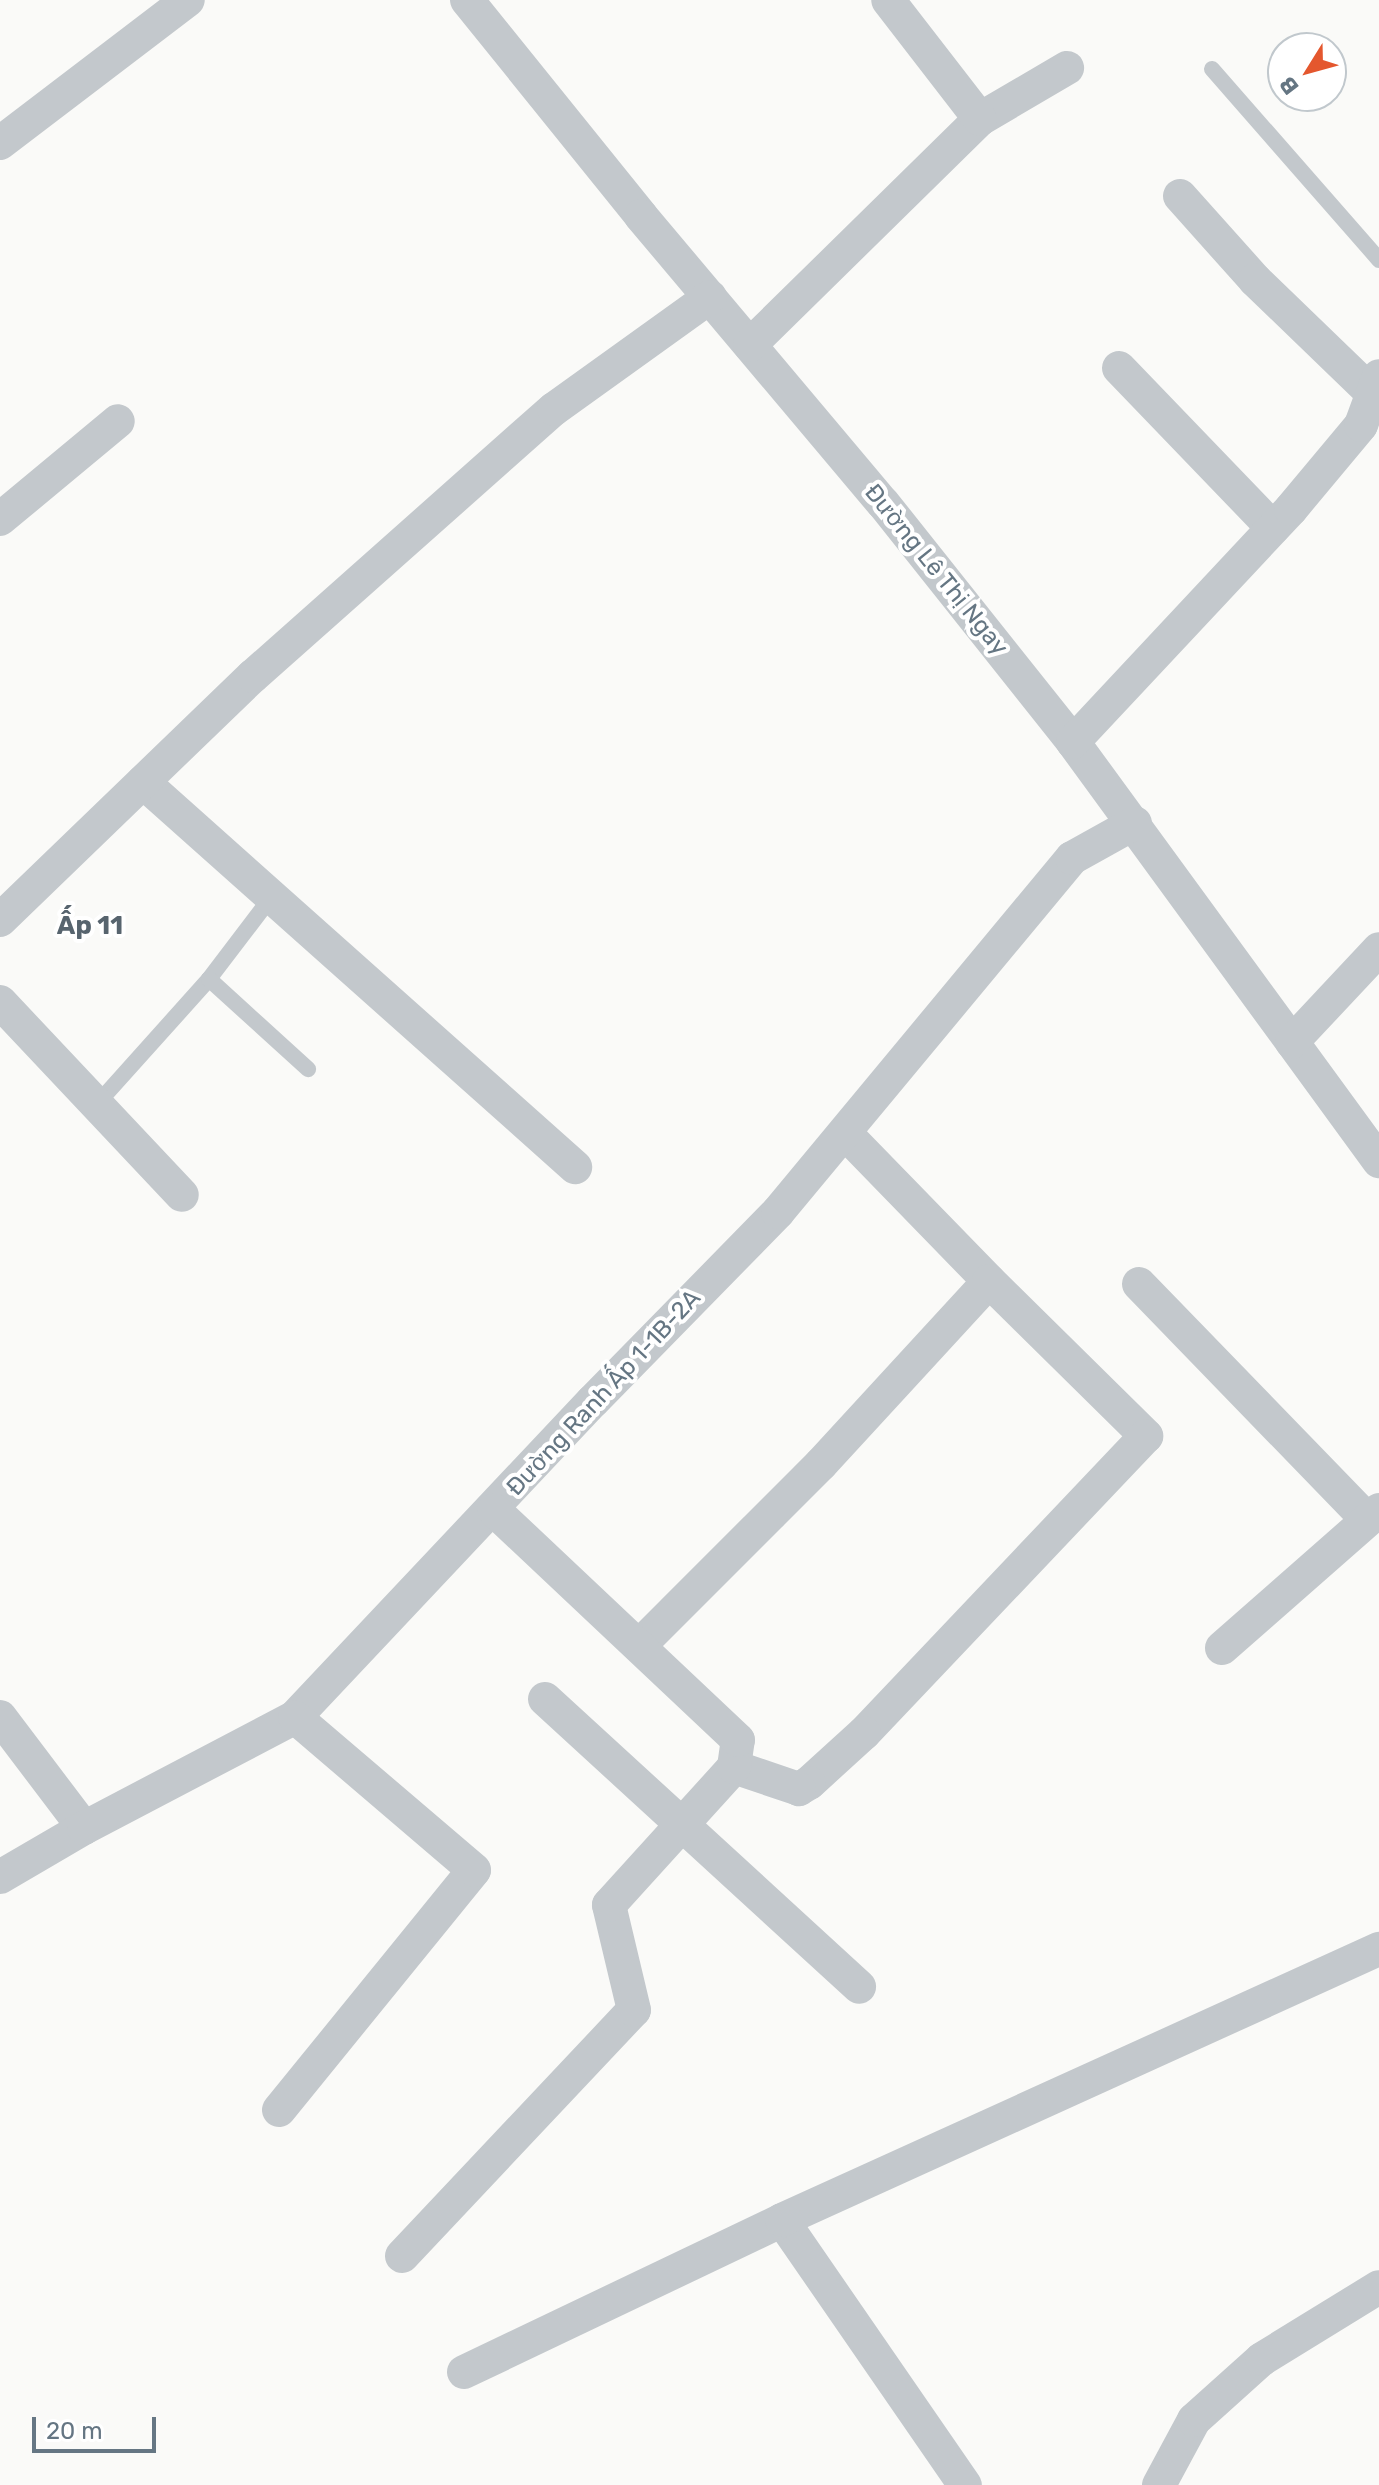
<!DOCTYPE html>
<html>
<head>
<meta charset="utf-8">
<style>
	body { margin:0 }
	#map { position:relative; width:1379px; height:2485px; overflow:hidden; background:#fafaf8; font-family:Rubik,sans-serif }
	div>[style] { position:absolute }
	.lane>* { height:16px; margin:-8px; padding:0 8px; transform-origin:8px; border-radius:8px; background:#c3c8cc }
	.street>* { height:34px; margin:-17px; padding:0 17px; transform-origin:17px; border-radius:17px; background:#c3c8cc }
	span { translate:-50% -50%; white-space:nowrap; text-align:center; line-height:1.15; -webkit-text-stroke:8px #fff; paint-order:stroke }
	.street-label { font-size:24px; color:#657683 }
	.neighbourhood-label { font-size:26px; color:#57646e; font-weight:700 }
	.north { position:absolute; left:1267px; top:32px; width:80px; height:80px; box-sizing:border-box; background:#fff; border:2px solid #c1c8cd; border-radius:50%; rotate:233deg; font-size:22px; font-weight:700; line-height:32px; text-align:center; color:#657683 }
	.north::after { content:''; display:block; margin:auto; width:28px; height:36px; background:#e4572e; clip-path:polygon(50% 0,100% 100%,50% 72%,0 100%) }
	.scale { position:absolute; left:32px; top:2417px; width:124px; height:36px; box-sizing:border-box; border:4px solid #657683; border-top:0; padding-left:10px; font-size:24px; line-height:28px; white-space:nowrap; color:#657683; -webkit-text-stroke:6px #fff; paint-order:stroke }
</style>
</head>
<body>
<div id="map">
	<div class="lane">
		<div style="left:1212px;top:69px;width:254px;rotate:48.8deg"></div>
		<div style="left:209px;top:979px;width:106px;rotate:-52.7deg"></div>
		<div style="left:97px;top:1104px;width:168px;rotate:-48.1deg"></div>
		<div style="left:209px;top:979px;width:134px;rotate:42.3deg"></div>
	</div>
	<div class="street">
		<div style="left:467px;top:0;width:277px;rotate:51.1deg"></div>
		<div style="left:641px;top:216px;width:375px;rotate:49.9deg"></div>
		<div style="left:883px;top:503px;width:305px;rotate:51.5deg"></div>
		<div style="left:1073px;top:742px;width:519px;rotate:53.86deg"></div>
		<div style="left:980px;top:119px;width:101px;rotate:-30.4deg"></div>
		<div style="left:0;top:143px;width:236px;rotate:-37.3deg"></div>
		<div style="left:1180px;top:196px;width:113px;rotate:48.2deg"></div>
		<div style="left:1255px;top:280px;width:161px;rotate:44deg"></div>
		<div style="left:750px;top:345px;width:322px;rotate:-44.5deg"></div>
		<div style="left:980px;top:119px;width:150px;rotate:-127.7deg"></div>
		<div style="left:1119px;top:368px;width:222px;rotate:46.1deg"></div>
		<div style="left:0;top:519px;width:153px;rotate:-39.7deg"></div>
		<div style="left:1073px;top:742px;width:319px;rotate:-46.9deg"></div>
		<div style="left:1291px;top:509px;width:109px;rotate:-50.2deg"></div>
		<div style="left:1361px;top:425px;width:52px;rotate:-69.8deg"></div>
		<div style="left:143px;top:782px;width:579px;rotate:41.71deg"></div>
		<div style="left:0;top:920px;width:351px;rotate:-44deg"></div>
		<div style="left:253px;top:676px;width:402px;rotate:-41.6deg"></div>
		<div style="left:554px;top:409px;width:192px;rotate:-35.7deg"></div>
		<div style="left:0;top:1002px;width:265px;rotate:46.7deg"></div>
		<div style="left:1292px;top:1042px;width:127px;rotate:-46.9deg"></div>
		<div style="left:845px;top:1133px;width:206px;rotate:45.8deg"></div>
		<div style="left:1139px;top:1284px;width:327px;rotate:45.9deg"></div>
		<div style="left:639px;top:1646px;width:257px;rotate:-45deg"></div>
		<div style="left:821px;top:1464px;width:248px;rotate:-47.4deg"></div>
		<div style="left:989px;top:1281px;width:221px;rotate:44.6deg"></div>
		<div style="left:1146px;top:1436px;width:410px;rotate:133.5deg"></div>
		<div style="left:864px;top:1733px;width:74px;rotate:137.7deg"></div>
		<div style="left:809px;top:1783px;width:12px;rotate:149deg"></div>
		<div style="left:799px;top:1789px;width:69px;rotate:-161.3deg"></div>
		<div style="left:1222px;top:1648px;width:209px;rotate:-41.3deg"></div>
		<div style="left:545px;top:1699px;width:426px;rotate:42.5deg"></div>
		<div style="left:0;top:1717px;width:139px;rotate:52.9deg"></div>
		<div style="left:0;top:1877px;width:97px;rotate:-30.3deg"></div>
		<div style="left:84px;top:1828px;width:238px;rotate:-27.7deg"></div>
		<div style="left:295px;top:1717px;width:434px;rotate:-46.7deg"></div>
		<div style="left:593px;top:1401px;width:264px;rotate:-45.6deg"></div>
		<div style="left:778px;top:1212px;width:460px;rotate:-50.3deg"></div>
		<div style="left:1072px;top:858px;width:72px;rotate:-29.1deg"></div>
		<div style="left:279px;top:2110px;width:309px;rotate:-50.9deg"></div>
		<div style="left:474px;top:1870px;width:235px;rotate:-139.5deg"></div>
		<div style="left:782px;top:2220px;width:322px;rotate:55.4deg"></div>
		<div style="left:402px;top:2256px;width:338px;rotate:-46.7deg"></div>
		<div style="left:634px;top:2010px;width:108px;rotate:-103.4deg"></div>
		<div style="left:609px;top:1905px;width:186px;rotate:-47.8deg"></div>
		<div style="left:734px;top:1767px;width:27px;rotate:-82deg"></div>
		<div style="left:738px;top:1740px;width:335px;rotate:-136.7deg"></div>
		<div style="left:464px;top:2372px;width:352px;rotate:-25.5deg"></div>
		<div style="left:782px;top:2220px;width:656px;rotate:-24.42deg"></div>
		<div style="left:1159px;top:2485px;width:74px;rotate:-61.7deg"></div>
		<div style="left:1194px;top:2420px;width:91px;rotate:-41.9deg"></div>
		<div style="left:1262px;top:2359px;width:137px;rotate:-31.6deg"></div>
	</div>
	<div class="street-label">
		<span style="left:936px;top:570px;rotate:51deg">Đường Lê Thị Ngay</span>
		<span style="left:604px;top:1393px;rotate:-47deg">Đường Ranh Ấp 1-1B-2A</span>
	</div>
	<div class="neighbourhood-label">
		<span style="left:90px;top:926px">Ấp 11</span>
	</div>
	<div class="north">B</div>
	<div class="scale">20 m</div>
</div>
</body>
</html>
